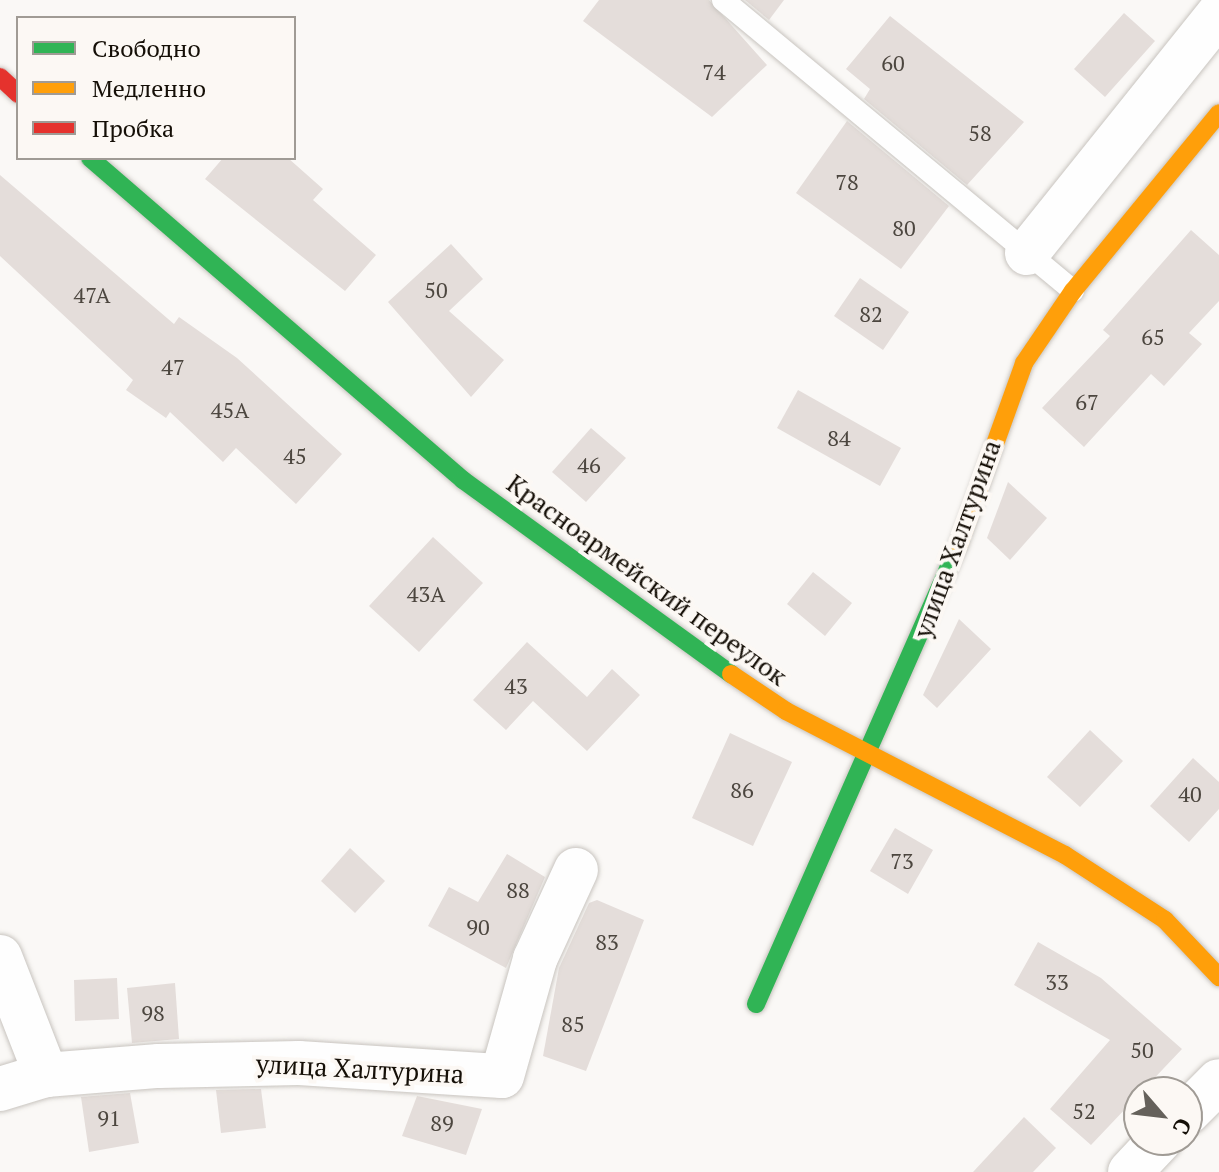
<!DOCTYPE html>
<html>
<head>
<meta charset="utf-8">
<style>
	body { margin:0 }
	#map { position:relative; width:1219px; height:1172px; overflow:hidden; background:#faf8f6; font-family:"PT Serif",serif }
	div>[style] { position:absolute }
	.building>* { inset:0; background:#e4ddda }
	.roads { filter:drop-shadow(0 0 2px #c8c4bf) drop-shadow(0 0 2px #c8c4bf) }
	.lane>* { height:22px; margin:-11px; padding:0 11px; transform-origin:11px; border-radius:11px; background:#fefefe }
	.street>* { height:44px; margin:-22px; padding:0 22px; transform-origin:22px; border-radius:22px; background:#fefefe }
	.fast>* { height:18px; margin:-9px; padding:0 9px; transform-origin:9px; border-radius:9px; background:#30b455 }
	.slow>* { height:18px; margin:-9px; padding:0 9px; transform-origin:9px; border-radius:9px; background:#ff9f0a }
	.jam>* { height:18px; margin:-9px; padding:0 9px; transform-origin:9px; border-radius:9px; background:#e5322d }
	span { translate:-50% -50%; white-space:nowrap; text-align:center; line-height:1.15; -webkit-text-stroke:8px #fcf8f4; paint-order:stroke }
	.number-label { font-size:22px; color:#4c463f }
	.number-label span { -webkit-text-stroke-width:0 }
	.street-label { font-size:26px; color:#150f07 }
	.legend { position:absolute; left:16px; top:16px; width:280px; height:144px; box-sizing:border-box; background:#fcf8f4; border:2px solid #a09b95; margin:0; padding:10px 14px; list-style:none; font-size:24px; color:#150f07 }
	.legend li { display:flex; align-items:center; gap:16px; height:40px }
	.legend b { width:40px; border:2px solid #a09b95 }
	.north { position:absolute; left:1123px; top:1076px; width:80px; height:80px; box-sizing:border-box; background:#fcf8f4; border:2px solid #a09b95; border-radius:50%; rotate:118deg; font-size:22px; font-weight:700; line-height:32px; text-align:center; color:#150f07 }
	.north::after { content:''; display:block; margin:auto; width:28px; height:36px; background:#65615b; clip-path:polygon(50% 0,100% 100%,50% 72%,0 100%) }
</style>
</head>
<body>
<div id="map">
	<div class="building">
		<div style="clip-path:polygon(599px 0,709px 0,767px 65px,712px 117px,583px 21px)"></div>
		<div style="clip-path:polygon(745px 0,784px 0,769px 20px)"></div>
		<div style="clip-path:polygon(1124px 13px,1155px 41px,1105px 97px,1074px 69px)"></div>
		<div style="clip-path:polygon(890px 16px,1024px 122px,967px 185px,864px 99px,870px 89px,846px 69px)"></div>
		<div style="clip-path:polygon(847px 121px,949px 206px,901px 269px,796px 193px)"></div>
		<div style="clip-path:polygon(223px 158px,288px 158px,323px 189px,313px 200px,376px 255px,345px 291px,205px 179px)"></div>
		<div style="clip-path:polygon(0 175px,174px 324px,179px 317px,237px 358px,342px 454px,296px 504px,236px 448px,223px 462px,170px 412px,166px 418px,126px 390px,133px 380px,0 256px)"></div>
		<div style="clip-path:polygon(1191px 230px,1219px 255px,1219px 301px,1189px 333px,1202px 344px,1164px 386px,1151px 374px,1084px 447px,1042px 408px,1110px 336px,1103px 330px)"></div>
		<div style="clip-path:polygon(451px 244px,483px 279px,449px 311px,504px 360px,471px 397px,388px 302px)"></div>
		<div style="clip-path:polygon(860px 278px,909px 312px,883px 350px,834px 316px)"></div>
		<div style="clip-path:polygon(798px 390px,901px 448px,880px 486px,777px 428px)"></div>
		<div style="clip-path:polygon(591px 428px,626px 458px,586px 502px,552px 472px)"></div>
		<div style="clip-path:polygon(1008px 482px,1047px 518px,1010px 560px,987px 538px)"></div>
		<div style="clip-path:polygon(433px 537px,483px 583px,419px 652px,369px 606px)"></div>
		<div style="clip-path:polygon(813px 572px,852px 603px,825px 636px,787px 604px)"></div>
		<div style="clip-path:polygon(959px 619px,991px 649px,937px 708px,923px 695px)"></div>
		<div style="clip-path:polygon(527px 642px,587px 697px,612px 669px,640px 695px,587px 751px,533px 701px,506px 730px,473px 700px)"></div>
		<div style="clip-path:polygon(1090px 730px,1123px 761px,1080px 807px,1047px 777px)"></div>
		<div style="clip-path:polygon(730px 733px,792px 762px,753px 846px,692px 818px)"></div>
		<div style="clip-path:polygon(1193px 758px,1219px 782px,1219px 809px,1189px 842px,1150px 806px)"></div>
		<div style="clip-path:polygon(895px 828px,933px 850px,908px 894px,870px 871px)"></div>
		<div style="clip-path:polygon(350px 848px,385px 881px,355px 913px,321px 881px)"></div>
		<div style="clip-path:polygon(507px 854px,545px 877px,506px 968px,428px 926px,449px 887px,478px 902px)"></div>
		<div style="clip-path:polygon(597px 900px,644px 920px,586px 1071px,543px 1056px,559px 968px,589px 903px)"></div>
		<div style="clip-path:polygon(1038px 942px,1101px 978px,1182px 1049px,1091px 1145px,1050px 1109px,1110px 1040px,1014px 985px)"></div>
		<div style="clip-path:polygon(117px 978px,119px 1019px,75px 1021px,74px 980px)"></div>
		<div style="clip-path:polygon(175px 983px,179px 1039px,132px 1043px,127px 988px)"></div>
		<div style="clip-path:polygon(261px 1089px,266px 1128px,221px 1133px,216px 1090px)"></div>
		<div style="clip-path:polygon(130px 1093px,139px 1143px,89px 1152px,81px 1097px)"></div>
		<div style="clip-path:polygon(417px 1096px,482px 1109px,466px 1155px,402px 1136px)"></div>
		<div style="clip-path:polygon(1024px 1117px,1056px 1148px,1033px 1172px,973px 1172px)"></div>
	</div>
	<div class="roads">
		<div class="lane">
			<div style="left:723px;top:0;width:455px;rotate:39.7deg"></div>
		</div>
		<div class="street">
			<div style="left:1027px;top:253px;width:307px;rotate:-51.3deg"></div>
			<div style="left:0;top:957px;width:127px;rotate:68.7deg"></div>
			<div style="left:0;top:1089px;width:48px;rotate:-16.9deg"></div>
			<div style="left:46px;top:1075px;width:113px;rotate:-4.6deg"></div>
			<div style="left:159px;top:1066px;width:140px;rotate:-1.2deg"></div>
			<div style="left:299px;top:1063px;width:203px;rotate:3.7deg"></div>
			<div style="left:502px;top:1076px;width:122px;rotate:-74.2deg"></div>
			<div style="left:535px;top:959px;width:98px;rotate:-65.3deg"></div>
			<div style="left:1187px;top:1113px;width:45px;rotate:-45deg"></div>
			<div style="left:1130px;top:1172px;width:44px;rotate:-46.8deg"></div>
		</div>
		<div class="fast">
			<div style="left:90px;top:158px;width:493px;rotate:40.8deg"></div>
			<div style="left:463px;top:480px;width:331px;rotate:35.9deg"></div>
			<div style="left:756px;top:1004px;width:503px;rotate:-66.19deg"></div>
		</div>
		<div class="slow">
			<div style="left:959px;top:544px;width:192px;rotate:-70.2deg"></div>
			<div style="left:1024px;top:363px;width:87px;rotate:-55.8deg"></div>
			<div style="left:1073px;top:291px;width:230px;rotate:-50.6deg"></div>
			<div style="left:731px;top:674px;width:66px;rotate:33.9deg"></div>
			<div style="left:786px;top:711px;width:314px;rotate:27.3deg"></div>
			<div style="left:1065px;top:855px;width:119px;rotate:33deg"></div>
			<div style="left:1165px;top:920px;width:79px;rotate:46.5deg"></div>
		</div>
		<div class="jam">
			<div style="left:0;top:77px;width:25px;rotate:43deg"></div>
		</div>
	</div>
	<div class="number-label">
		<span style="left:893px;top:63px">60</span>
		<span style="left:714px;top:72px">74</span>
		<span style="left:980px;top:133px">58</span>
		<span style="left:847px;top:182px">78</span>
		<span style="left:904px;top:228px">80</span>
		<span style="left:436px;top:290px">50</span>
		<span style="left:92px;top:295px">47А</span>
		<span style="left:871px;top:314px">82</span>
		<span style="left:1153px;top:337px">65</span>
		<span style="left:173px;top:367px">47</span>
		<span style="left:1087px;top:402px">67</span>
		<span style="left:230px;top:410px">45А</span>
		<span style="left:839px;top:438px">84</span>
		<span style="left:295px;top:456px">45</span>
		<span style="left:589px;top:465px">46</span>
		<span style="left:426px;top:594px">43А</span>
		<span style="left:516px;top:686px">43</span>
		<span style="left:742px;top:790px">86</span>
		<span style="left:1190px;top:794px">40</span>
		<span style="left:902px;top:861px">73</span>
		<span style="left:518px;top:890px">88</span>
		<span style="left:478px;top:927px">90</span>
		<span style="left:607px;top:942px">83</span>
		<span style="left:1057px;top:982px">33</span>
		<span style="left:153px;top:1013px">98</span>
		<span style="left:573px;top:1024px">85</span>
		<span style="left:1142px;top:1050px">50</span>
		<span style="left:1084px;top:1111px">52</span>
		<span style="left:109px;top:1118px">91</span>
		<span style="left:442px;top:1123px">89</span>
	</div>
	<div class="street-label">
		<span style="left:957px;top:539px;rotate:-70deg">улица Халтурина</span>
		<span style="left:647px;top:580px;rotate:36deg">Красноармейский переулок</span>
		<span style="left:360px;top:1069px;rotate:3deg">улица Халтурина</span>
	</div>
	<ul class="legend">
	<li><b style="height:10px;background:#30b455"></b>Свободно</li>
	<li><b style="height:10px;background:#ff9f0a"></b>Медленно</li>
	<li><b style="height:10px;background:#e5322d"></b>Пробка</li>
	</ul>
	<div class="north">С</div>
</div>
</body>
</html>
